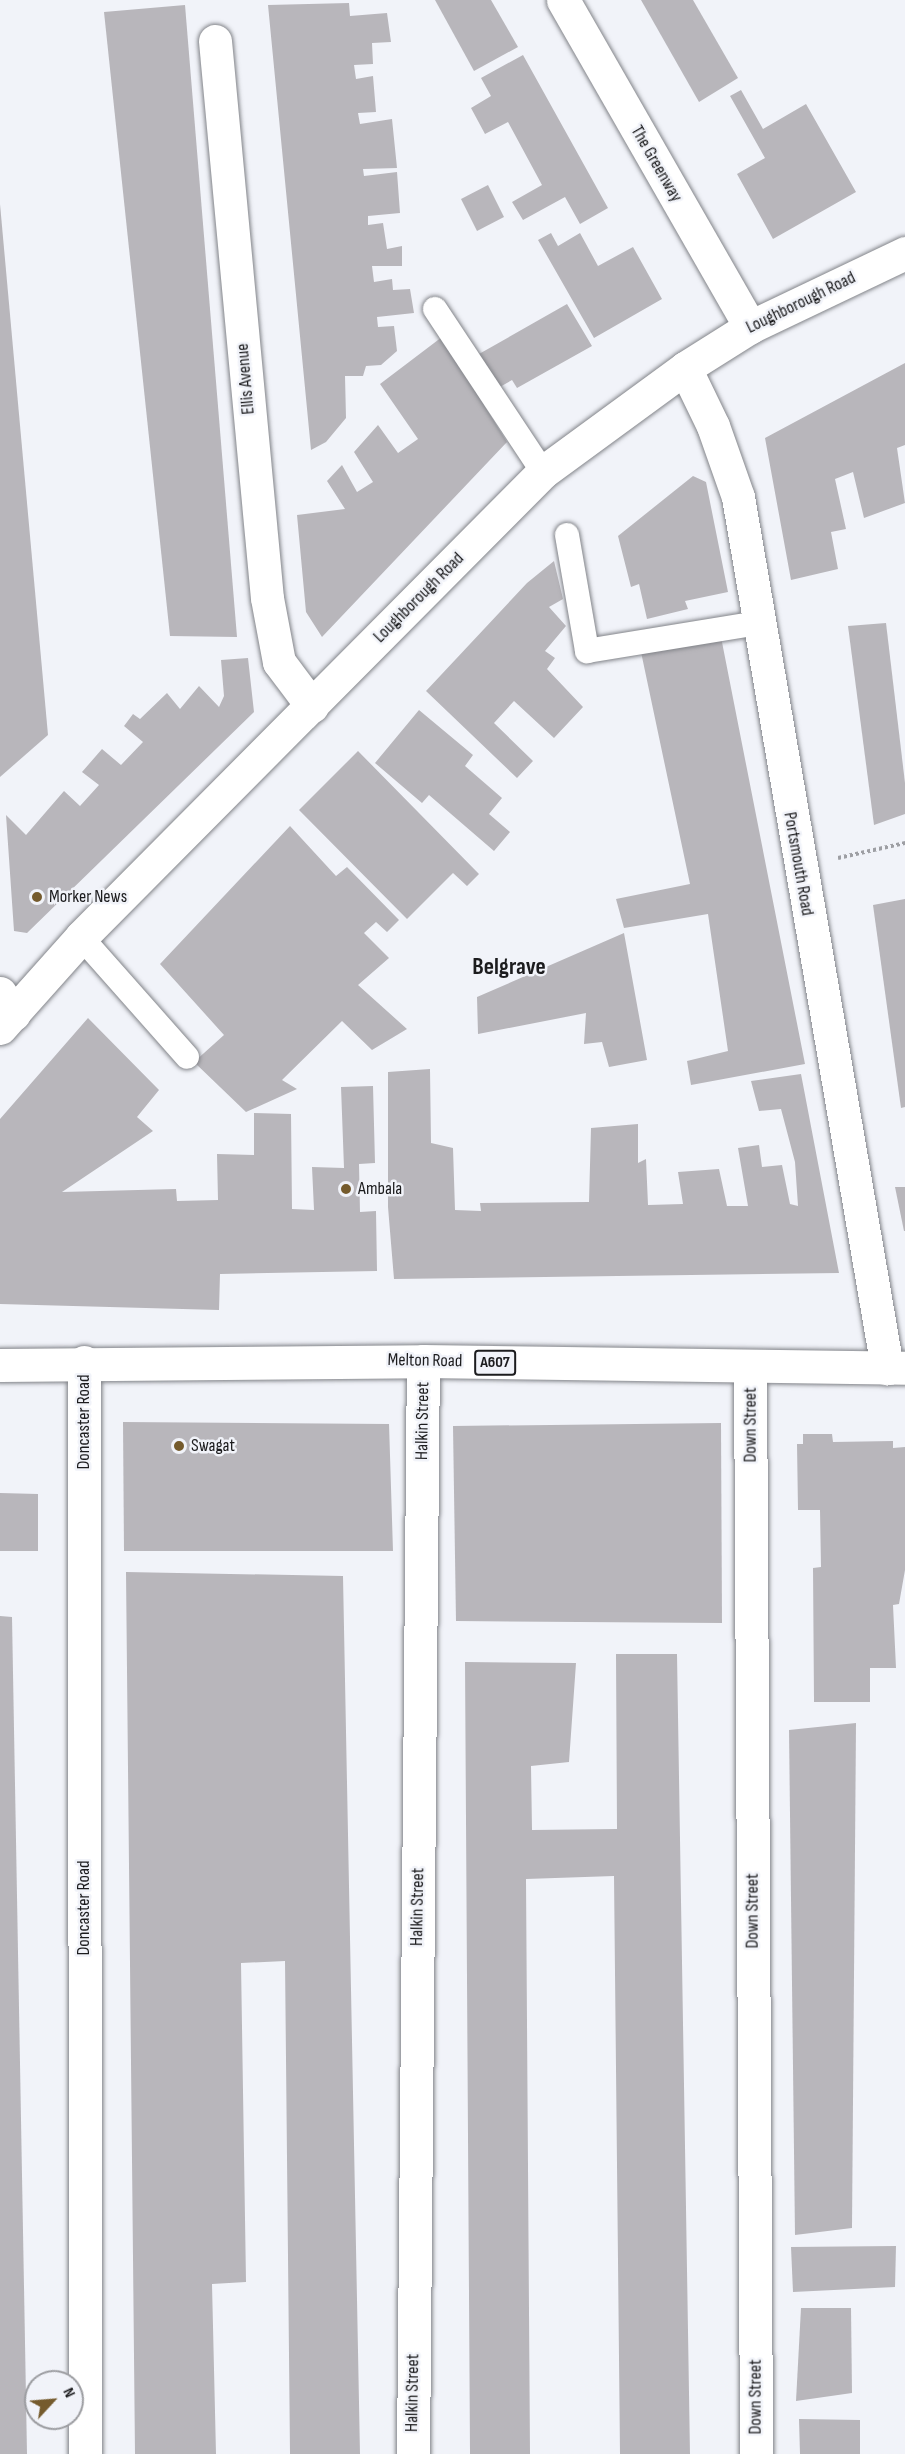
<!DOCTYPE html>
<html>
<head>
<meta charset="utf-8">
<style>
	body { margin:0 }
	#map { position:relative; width:905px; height:2454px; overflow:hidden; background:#f1f3f9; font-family:"Sofia Sans Condensed",sans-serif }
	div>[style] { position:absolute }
	.building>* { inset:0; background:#b8b6bb }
	.path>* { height:4px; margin-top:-2px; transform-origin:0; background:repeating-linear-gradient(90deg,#9e9fa4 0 3px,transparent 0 6px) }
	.roads { filter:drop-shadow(0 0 2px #828489) drop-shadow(0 0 2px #828489) }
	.service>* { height:24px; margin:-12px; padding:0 12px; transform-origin:12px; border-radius:12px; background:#fff }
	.minor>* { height:33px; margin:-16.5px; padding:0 16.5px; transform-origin:16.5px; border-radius:16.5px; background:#fff }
	.tertiary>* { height:33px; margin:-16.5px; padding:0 16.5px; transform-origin:16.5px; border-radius:16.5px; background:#fff }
	.primary>* { height:33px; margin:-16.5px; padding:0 16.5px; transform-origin:16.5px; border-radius:16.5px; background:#fff }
	.dots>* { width:16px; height:16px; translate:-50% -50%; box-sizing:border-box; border:3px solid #f1f3f9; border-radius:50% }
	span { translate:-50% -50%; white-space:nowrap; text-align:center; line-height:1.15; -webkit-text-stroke:5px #f1f3f9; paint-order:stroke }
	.shield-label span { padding:2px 4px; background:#f1f3f9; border:2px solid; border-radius:4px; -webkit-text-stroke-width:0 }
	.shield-label { font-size:16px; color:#1c1c1e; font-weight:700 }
	.street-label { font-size:18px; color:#1c1c1e }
	.poi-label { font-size:18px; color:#1c1c1e }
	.left { translate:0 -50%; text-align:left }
	.district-label { font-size:24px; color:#1c1c1e; font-weight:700 }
	.north { position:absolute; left:24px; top:2370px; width:60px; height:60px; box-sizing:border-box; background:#f1f3f9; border:2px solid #9c9da1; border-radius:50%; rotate:64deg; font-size:16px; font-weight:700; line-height:24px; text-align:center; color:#1c1c1e }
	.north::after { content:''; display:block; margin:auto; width:21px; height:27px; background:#755b2d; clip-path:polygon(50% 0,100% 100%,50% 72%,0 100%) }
</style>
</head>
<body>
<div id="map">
	<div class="building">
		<div style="clip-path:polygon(435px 0,491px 0,518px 47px,474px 71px)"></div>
		<div style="clip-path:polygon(641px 0,693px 0,738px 78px,699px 102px)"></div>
		<div style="clip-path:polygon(349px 3px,350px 16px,387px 13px,391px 42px,372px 43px,373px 64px,354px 65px,356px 79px,373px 76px,376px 112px,358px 113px,360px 124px,392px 119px,397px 168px,363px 169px,364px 176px,397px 172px,400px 213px,368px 216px,368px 225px,383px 223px,387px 249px,402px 246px,402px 266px,372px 266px,374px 282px,392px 279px,393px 290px,410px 289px,414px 313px,377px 317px,378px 327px,394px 326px,397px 351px,381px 365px,366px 366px,363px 376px,345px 376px,346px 418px,326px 442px,311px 450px,268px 5px)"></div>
		<div style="clip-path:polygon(185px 5px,237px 637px,170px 636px,104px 12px)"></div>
		<div style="clip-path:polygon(523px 55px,608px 208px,580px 224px,565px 197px,523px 220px,512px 202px,542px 185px,508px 122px,485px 134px,471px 108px,491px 96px,481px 78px)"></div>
		<div style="clip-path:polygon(741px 90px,763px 129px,806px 104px,856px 192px,773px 239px,737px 174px,765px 158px,730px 96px)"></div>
		<div style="clip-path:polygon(488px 185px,504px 217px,477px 231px,461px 199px)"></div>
		<div style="clip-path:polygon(0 204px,48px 735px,0 777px)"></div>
		<div style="clip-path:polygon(551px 233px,558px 246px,580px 233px,598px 266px,633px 247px,662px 299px,594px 338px,538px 240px)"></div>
		<div style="clip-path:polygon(567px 304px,592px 346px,517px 388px,512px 380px,498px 388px,479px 354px)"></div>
		<div style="clip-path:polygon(442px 337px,507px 442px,322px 637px,306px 612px,297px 515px,345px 509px,327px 481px,342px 465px,357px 492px,373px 482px,354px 452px,378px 425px,398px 453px,418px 439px,380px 384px)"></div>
		<div style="clip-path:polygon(905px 363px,905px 445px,897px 448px,905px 503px,864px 518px,853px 472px,835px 479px,846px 529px,831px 532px,838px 569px,791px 580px,765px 438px)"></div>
		<div style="clip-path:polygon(693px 476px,706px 482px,728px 592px,685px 601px,688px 609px,647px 619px,639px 584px,631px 587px,618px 536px)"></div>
		<div style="clip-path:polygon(554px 561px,563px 599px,549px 607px,566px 626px,545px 651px,555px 658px,547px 669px,583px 707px,554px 738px,514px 701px,494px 723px,533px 761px,517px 778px,426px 691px,527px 583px)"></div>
		<div style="clip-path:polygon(886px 623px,905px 783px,905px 814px,874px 825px,848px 626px)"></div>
		<div style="clip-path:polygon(721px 637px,805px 1064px,691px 1085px,687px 1061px,728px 1051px,708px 914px,624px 928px,616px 899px,690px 884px,641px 652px)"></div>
		<div style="clip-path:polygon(248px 658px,254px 712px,27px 933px,14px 931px,6px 815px,26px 835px,64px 791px,80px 806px,99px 785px,82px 772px,102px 749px,121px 765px,143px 742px,124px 726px,133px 714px,140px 719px,167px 693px,180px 709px,199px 686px,219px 707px,224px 696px,221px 660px)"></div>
		<div style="clip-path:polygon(419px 710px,473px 755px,465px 766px,502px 798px,489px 814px,510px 832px,494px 851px,429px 795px,422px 803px,375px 763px)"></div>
		<div style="clip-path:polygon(358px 751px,479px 874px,467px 886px,453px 873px,407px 919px,299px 810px)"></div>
		<div style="clip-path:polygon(290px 826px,336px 876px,347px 867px,399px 920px,387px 932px,376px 922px,364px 933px,389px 958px,358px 985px,407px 1029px,372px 1050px,342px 1021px,282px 1080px,297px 1089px,246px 1112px,194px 1062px,224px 1035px,160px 964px)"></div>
		<div style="clip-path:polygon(905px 899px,905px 1107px,901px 1108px,873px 905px)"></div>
		<div style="clip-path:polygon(624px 933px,647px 1060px,609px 1067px,602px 1042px,584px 1044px,586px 1013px,478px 1034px,477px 997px)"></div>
		<div style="clip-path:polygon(88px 1018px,159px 1090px,137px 1117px,153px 1131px,62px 1192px,176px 1189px,177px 1201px,218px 1200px,217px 1154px,254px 1155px,254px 1113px,291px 1114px,292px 1209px,314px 1210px,312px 1167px,344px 1168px,341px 1087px,373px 1086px,375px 1163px,359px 1164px,360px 1212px,376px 1211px,377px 1271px,220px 1274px,219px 1310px,0 1304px,0 1119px)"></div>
		<div style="clip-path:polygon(430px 1069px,431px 1143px,453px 1148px,455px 1210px,481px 1211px,480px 1203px,589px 1202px,591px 1128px,638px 1124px,638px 1163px,646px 1159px,648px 1205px,683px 1204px,678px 1172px,719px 1169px,727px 1206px,748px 1206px,738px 1148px,759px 1145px,762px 1167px,782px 1165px,790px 1204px,798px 1206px,795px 1162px,781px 1109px,759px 1111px,751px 1081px,801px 1074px,839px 1273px,394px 1279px,388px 1207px,388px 1072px)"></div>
		<div style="clip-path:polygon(895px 1187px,905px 1187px,905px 1231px,904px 1231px)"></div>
		<div style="clip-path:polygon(123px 1422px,389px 1424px,393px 1551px,124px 1551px)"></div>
		<div style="clip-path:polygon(721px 1423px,722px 1623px,456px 1621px,453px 1426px)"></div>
		<div style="clip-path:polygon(803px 1434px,832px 1434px,833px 1442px,893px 1441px,893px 1448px,905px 1447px,905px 1570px,899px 1604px,893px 1605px,896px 1668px,870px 1668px,870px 1702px,814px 1702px,813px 1568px,821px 1567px,820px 1510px,798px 1510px,797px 1444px,803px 1444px)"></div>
		<div style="clip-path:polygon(0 1493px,38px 1494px,38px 1551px,0 1551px)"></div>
		<div style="clip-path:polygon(126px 1572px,343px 1576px,360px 2454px,290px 2454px,285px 1961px,241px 1963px,246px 2282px,212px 2284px,216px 2454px,135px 2454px)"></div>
		<div style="clip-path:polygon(0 1616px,12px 1617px,27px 2454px,0 2454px)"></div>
		<div style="clip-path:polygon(616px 1654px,677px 1654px,690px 2454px,620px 2454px,614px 1876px,526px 1879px,530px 2454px,470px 2454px,465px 1662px,576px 1663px,569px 1762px,531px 1766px,532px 1830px,617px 1829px)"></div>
		<div style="clip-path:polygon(856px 1723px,852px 2228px,795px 2235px,789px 1730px)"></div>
		<div style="clip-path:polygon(896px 2246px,895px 2287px,793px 2292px,791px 2247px)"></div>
		<div style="clip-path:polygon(801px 2308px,851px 2308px,852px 2393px,796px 2401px)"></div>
		<div style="clip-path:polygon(799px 2419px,860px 2420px,860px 2454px,800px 2454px)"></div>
	</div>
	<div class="path">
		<div style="left:838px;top:858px;width:69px;rotate:-12.6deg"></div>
	</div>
	<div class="roads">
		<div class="service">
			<div style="left:435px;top:309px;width:196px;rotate:56.5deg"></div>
			<div style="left:567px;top:535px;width:118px;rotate:80.2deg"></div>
			<div style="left:587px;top:651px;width:173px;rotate:-9.3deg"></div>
			<div style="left:81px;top:937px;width:160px;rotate:48.5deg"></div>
		</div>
		<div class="minor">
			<div style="left:563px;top:0;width:377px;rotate:60.2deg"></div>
			<div style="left:215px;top:41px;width:559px;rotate:84.67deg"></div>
			<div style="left:267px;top:598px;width:65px;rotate:79.4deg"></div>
			<div style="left:279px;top:662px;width:55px;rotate:53.1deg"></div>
			<div style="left:685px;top:368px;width:64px;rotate:64.2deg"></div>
			<div style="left:713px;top:426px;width:75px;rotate:70.6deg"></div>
			<div style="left:738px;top:497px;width:884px;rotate:80.29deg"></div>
			<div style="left:0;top:993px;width:25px;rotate:56deg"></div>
			<div style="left:84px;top:1362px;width:1092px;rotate:89.95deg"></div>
			<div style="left:750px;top:1368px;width:1086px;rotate:89.68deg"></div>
			<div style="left:413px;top:2454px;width:1093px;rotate:-89.48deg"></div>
		</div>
		<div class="tertiary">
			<div style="left:0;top:1028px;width:122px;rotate:-48.3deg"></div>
			<div style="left:81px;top:937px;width:655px;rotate:-45.19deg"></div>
			<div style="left:543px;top:472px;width:176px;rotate:-36.2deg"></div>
			<div style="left:685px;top:368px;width:77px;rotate:-32.2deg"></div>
			<div style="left:750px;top:327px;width:172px;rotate:-25.5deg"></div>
		</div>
		<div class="primary">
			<div style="left:0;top:1365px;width:423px;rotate:-0.5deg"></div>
			<div style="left:423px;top:1361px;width:482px;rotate:0.8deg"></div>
		</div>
	</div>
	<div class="dots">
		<div style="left:37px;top:897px;background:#755b2d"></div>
		<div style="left:346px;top:1189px;background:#755b2d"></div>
		<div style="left:179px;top:1446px;background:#755b2d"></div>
	</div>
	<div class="shield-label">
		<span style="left:495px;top:1363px">A607</span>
	</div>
	<div class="street-label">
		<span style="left:656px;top:164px;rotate:60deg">The Greenway</span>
		<span style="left:801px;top:303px;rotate:-26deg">Loughborough Road</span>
		<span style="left:246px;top:379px;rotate:-95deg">Ellis Avenue</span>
		<span style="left:419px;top:598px;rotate:-45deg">Loughborough Road</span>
		<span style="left:798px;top:864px;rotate:80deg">Portsmouth Road</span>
		<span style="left:425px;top:1361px;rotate:1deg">Melton Road</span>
		<span style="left:423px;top:1421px;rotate:-89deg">Halkin Street</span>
		<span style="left:84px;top:1422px;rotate:-90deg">Doncaster Road</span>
		<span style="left:751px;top:1425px;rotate:-90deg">Down Street</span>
		<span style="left:418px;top:1907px;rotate:-89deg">Halkin Street</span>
		<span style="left:84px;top:1908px;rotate:-90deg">Doncaster Road</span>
		<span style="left:753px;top:1911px;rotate:-90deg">Down Street</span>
		<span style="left:413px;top:2393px;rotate:-89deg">Halkin Street</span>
		<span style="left:756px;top:2397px;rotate:-90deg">Down Street</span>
	</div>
	<div class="poi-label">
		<span class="left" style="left:49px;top:897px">Morker News</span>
		<span class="left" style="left:358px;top:1189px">Ambala</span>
		<span class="left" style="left:191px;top:1446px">Swagat</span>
	</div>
	<div class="district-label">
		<span style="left:509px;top:967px">Belgrave</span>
	</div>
	<div class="north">N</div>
</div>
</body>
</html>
